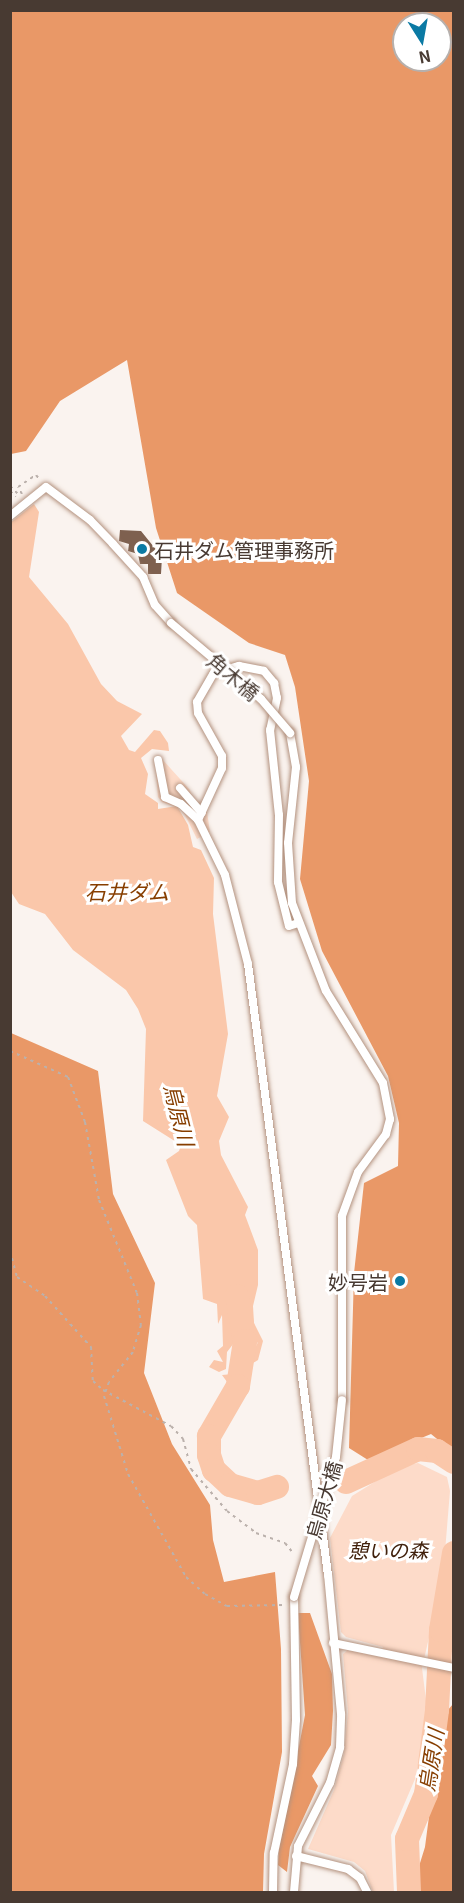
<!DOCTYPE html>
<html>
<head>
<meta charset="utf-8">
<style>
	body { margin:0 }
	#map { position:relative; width:464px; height:1903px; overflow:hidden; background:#faf3ef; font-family:Georgia,"Noto Sans JP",serif }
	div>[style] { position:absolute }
	.green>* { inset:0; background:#fddbc9 }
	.forest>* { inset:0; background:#e99867 }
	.water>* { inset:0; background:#fac7aa }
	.river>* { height:24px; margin:-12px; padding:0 12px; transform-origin:12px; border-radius:12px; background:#fac7aa }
	.building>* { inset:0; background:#7e604f }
	.path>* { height:2px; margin-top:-1px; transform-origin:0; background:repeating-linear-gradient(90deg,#bbb1ac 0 3px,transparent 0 7.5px) }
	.roads { filter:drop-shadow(0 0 2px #b3927f) drop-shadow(0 0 2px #b3927f) }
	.lane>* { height:8px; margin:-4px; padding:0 4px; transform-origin:4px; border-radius:4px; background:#fff }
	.bridges { filter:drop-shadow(0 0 2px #b3927f) drop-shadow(0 0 2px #b3927f) }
	.lane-bridge>* { height:8px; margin:-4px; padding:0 4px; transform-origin:4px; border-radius:4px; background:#fff }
	.dots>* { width:16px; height:16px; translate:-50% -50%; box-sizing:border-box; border:3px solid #fff; border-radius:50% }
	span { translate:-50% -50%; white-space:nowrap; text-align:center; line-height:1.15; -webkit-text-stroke:6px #fff; paint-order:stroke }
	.poi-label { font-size:20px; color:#483a32 }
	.left { translate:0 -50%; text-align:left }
	.right { translate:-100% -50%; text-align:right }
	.street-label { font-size:20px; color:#483a32 }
	.park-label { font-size:20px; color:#41210c; font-style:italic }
	.water-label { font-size:21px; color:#873e00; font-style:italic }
	.frame { position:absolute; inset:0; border:12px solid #483a32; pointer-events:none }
	.north { position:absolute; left:392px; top:12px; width:60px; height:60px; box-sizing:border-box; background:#fff; border:2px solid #b6b0ad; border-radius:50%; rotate:169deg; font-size:16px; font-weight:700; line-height:24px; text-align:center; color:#483a32 }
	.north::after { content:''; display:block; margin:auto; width:21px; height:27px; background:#0b7aa4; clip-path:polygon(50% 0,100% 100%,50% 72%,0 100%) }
</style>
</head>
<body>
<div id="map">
	<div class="green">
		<div style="clip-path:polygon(155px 758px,162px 759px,190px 790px,192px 800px,207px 812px,210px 832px,197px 839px,182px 809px,162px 802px,158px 797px)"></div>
		<div style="clip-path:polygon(418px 1463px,447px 1477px,450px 1491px,443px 1576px,422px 1668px,428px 1716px,415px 1779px,391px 1835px,394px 1892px,373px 1892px,365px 1871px,354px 1862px,308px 1849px,334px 1790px,344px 1754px,348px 1712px,343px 1654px,348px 1650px,380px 1657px,383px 1647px,346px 1637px,341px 1632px,330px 1538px,352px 1496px,397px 1468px)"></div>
	</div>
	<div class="forest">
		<div style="clip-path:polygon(evenodd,10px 11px,453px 11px,453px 1452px,431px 1434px,368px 1460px,349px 1448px,354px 1273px,364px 1183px,398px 1166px,399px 1123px,388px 1076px,322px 951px,300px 879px,309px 781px,295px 687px,285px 655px,249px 643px,177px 593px,156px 528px,127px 360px,60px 401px,26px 451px,11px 454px,10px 11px,404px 24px,440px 24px,440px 60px,404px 60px,404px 24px)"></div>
		<div style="clip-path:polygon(11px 1033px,98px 1071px,113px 1194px,155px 1283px,144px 1373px,172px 1444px,210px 1505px,213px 1540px,224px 1582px,275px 1572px,281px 1649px,282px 1752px,264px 1854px,263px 1892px,11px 1892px)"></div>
		<div style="clip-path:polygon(298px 1613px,310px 1613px,332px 1674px,333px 1711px,331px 1745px,312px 1776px,318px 1786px,290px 1847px,287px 1872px,278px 1865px,279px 1850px,305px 1715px)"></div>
		<div style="clip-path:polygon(453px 1704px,453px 1892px,411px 1892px,425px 1847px,442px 1717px)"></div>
	</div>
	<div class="water">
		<div style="clip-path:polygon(34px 504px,39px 512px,29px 577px,68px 624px,101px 684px,117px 701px,142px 714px,121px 736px,129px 750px,135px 752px,154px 730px,160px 731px,168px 743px,169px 751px,152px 749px,141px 758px,148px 774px,145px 794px,158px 803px,158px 809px,177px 806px,188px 825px,193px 847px,201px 850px,214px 878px,213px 914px,228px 1034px,217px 1096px,229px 1117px,219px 1141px,221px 1155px,248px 1207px,245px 1215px,258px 1250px,258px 1285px,253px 1306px,254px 1323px,263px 1341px,258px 1360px,253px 1363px,251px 1376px,242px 1386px,236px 1379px,230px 1386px,222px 1375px,233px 1374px,230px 1368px,234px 1364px,242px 1374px,258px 1342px,240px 1361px,236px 1339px,249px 1332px,238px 1324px,234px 1343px,227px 1352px,226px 1369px,219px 1372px,209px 1367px,214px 1360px,223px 1362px,217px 1351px,223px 1346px,222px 1315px,218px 1324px,217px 1304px,203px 1299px,197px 1225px,188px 1216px,166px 1160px,179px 1151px,181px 1145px,143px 1121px,146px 1029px,138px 1009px,126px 990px,73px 950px,45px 914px,19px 904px,11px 892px,10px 523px)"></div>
	</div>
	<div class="river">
		<div style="left:237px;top:1296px;width:46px;rotate:79.9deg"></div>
		<div style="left:245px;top:1341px;width:46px;rotate:98.8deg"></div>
		<div style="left:238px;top:1386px;width:58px;rotate:120.1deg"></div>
		<div style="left:209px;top:1436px;width:19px;rotate:90deg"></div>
		<div style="left:209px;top:1455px;width:16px;rotate:72deg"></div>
		<div style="left:214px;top:1470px;width:22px;rotate:43deg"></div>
		<div style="left:230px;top:1485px;width:29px;rotate:16deg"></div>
		<div style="left:258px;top:1493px;width:20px;rotate:-18deg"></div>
		<div style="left:346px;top:1482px;width:79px;rotate:-24.6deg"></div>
		<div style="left:418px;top:1449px;width:19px;rotate:6deg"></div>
		<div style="left:437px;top:1451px;width:20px;rotate:33deg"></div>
		<div style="left:409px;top:1892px;width:53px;rotate:-92.2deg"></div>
		<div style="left:407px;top:1839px;width:49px;rotate:-67.1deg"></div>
		<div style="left:426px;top:1794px;width:85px;rotate:-82.5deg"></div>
		<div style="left:437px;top:1710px;width:80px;rotate:-87.1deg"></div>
		<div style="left:441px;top:1630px;width:78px;rotate:-80.4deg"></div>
	</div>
	<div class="building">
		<div style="clip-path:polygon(120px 530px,141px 531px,162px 557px,161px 574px,148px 574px,148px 564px,140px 564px,138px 554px,128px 551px,129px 544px,119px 541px)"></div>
	</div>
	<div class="path">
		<div style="left:10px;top:486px;width:11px;rotate:45deg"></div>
		<div style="left:10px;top:491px;width:8px;rotate:45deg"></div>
		<div style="left:22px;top:494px;width:8px;rotate:-120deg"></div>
		<div style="left:18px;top:487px;width:22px;rotate:-34deg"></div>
		<div style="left:36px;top:475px;width:6px;rotate:51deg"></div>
		<div style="left:10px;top:1051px;width:64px;rotate:24.1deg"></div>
		<div style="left:68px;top:1077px;width:48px;rotate:69.3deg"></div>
		<div style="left:85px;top:1122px;width:79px;rotate:79.8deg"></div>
		<div style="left:99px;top:1200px;width:100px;rotate:67.8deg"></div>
		<div style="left:137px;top:1293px;width:32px;rotate:83deg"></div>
		<div style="left:141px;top:1325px;width:28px;rotate:107deg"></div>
		<div style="left:133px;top:1352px;width:38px;rotate:129deg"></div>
		<div style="left:109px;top:1382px;width:15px;rotate:110deg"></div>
		<div style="left:104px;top:1396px;width:82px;rotate:72.9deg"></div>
		<div style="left:128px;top:1474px;width:118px;rotate:60.6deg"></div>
		<div style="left:186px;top:1577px;width:25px;rotate:42deg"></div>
		<div style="left:205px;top:1594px;width:25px;rotate:29deg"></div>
		<div style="left:227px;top:1606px;width:57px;rotate:-1deg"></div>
		<div style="left:10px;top:1251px;width:27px;rotate:75deg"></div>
		<div style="left:17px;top:1277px;width:34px;rotate:34deg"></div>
		<div style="left:45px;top:1296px;width:69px;rotate:48deg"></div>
		<div style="left:91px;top:1347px;width:34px;rotate:87deg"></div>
		<div style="left:93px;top:1381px;width:13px;rotate:42deg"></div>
		<div style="left:103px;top:1390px;width:77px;rotate:27.9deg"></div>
		<div style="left:171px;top:1426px;width:18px;rotate:47deg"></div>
		<div style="left:183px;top:1439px;width:31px;rotate:75deg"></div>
		<div style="left:191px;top:1469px;width:55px;rotate:49.4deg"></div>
		<div style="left:227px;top:1511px;width:36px;rotate:37deg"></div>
		<div style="left:256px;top:1533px;width:31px;rotate:19deg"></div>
		<div style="left:285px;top:1543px;width:14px;rotate:51deg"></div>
	</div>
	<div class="roads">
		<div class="lane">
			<div style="left:10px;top:516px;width:46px;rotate:-38.9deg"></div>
			<div style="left:46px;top:487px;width:55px;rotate:36.9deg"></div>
			<div style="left:90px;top:520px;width:33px;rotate:46deg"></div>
			<div style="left:113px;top:544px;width:45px;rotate:47.7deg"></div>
			<div style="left:143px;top:577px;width:30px;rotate:67deg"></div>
			<div style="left:155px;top:605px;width:24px;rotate:48deg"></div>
			<div style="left:290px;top:733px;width:35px;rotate:80deg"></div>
			<div style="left:296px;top:767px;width:76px;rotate:96deg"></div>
			<div style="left:288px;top:843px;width:60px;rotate:86.2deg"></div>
			<div style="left:292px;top:903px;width:94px;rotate:68.9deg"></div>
			<div style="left:326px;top:991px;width:108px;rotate:58.2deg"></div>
			<div style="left:383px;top:1083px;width:37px;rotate:79deg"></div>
			<div style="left:390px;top:1119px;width:16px;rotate:105deg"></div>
			<div style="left:386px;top:1134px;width:47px;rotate:126.4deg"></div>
			<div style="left:358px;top:1172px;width:47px;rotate:110deg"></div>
			<div style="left:342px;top:1216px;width:184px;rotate:90deg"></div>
			<div style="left:158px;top:760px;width:38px;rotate:79deg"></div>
			<div style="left:165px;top:797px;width:17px;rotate:24deg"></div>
			<div style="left:181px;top:804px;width:23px;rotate:43deg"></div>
			<div style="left:180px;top:788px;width:33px;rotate:49deg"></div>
			<div style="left:333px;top:1643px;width:124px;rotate:11.7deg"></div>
			<div style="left:296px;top:1856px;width:54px;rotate:14deg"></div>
			<div style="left:348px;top:1869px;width:15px;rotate:37deg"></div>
			<div style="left:360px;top:1878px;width:16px;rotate:63deg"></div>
			<div style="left:273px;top:1892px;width:39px;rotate:-89deg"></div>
			<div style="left:274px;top:1853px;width:91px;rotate:-77.9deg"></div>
			<div style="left:293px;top:1764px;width:44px;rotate:-86.1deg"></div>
			<div style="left:296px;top:1720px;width:123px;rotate:-90.9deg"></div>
			<div style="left:294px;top:1892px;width:46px;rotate:-85deg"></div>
			<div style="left:298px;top:1846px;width:71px;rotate:-63.1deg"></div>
			<div style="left:330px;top:1783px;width:37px;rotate:-74deg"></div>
			<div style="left:340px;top:1747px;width:33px;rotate:-88deg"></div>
			<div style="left:341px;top:1714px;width:140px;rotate:-95.3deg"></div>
			<div style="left:328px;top:1575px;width:616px;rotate:-97.46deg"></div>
			<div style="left:248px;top:964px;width:92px;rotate:-104.5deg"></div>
			<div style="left:225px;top:875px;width:61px;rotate:-116.1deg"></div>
			<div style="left:198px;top:820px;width:57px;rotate:-65.2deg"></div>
			<div style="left:222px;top:768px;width:12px;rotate:-90deg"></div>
			<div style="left:222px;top:756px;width:49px;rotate:-119.2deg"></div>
			<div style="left:198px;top:713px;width:11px;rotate:-95deg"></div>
			<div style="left:197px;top:702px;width:34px;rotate:-60deg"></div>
			<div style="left:214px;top:673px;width:26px;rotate:-16deg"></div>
			<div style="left:239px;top:666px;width:25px;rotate:11deg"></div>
			<div style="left:264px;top:671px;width:16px;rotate:50deg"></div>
			<div style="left:274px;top:683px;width:15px;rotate:79deg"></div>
			<div style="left:277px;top:698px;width:33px;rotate:102deg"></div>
			<div style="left:270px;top:730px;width:85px;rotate:84deg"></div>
			<div style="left:279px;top:815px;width:67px;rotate:90.9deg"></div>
			<div style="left:278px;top:882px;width:45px;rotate:76deg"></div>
			<div style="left:289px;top:926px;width:9px;rotate:-18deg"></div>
		</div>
	</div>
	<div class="bridges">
		<div class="lane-bridge">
			<div style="left:171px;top:623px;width:118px;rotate:40.2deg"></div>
			<div style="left:261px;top:699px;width:45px;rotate:49.5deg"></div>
			<div style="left:294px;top:1597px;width:146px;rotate:-73.3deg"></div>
			<div style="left:336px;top:1457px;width:57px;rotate:-84deg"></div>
		</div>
	</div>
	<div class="dots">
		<div style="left:142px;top:549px;background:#0b7aa4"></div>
		<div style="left:400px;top:1281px;background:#0b7aa4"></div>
	</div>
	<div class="poi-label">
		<span class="left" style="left:154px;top:549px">石井ダム管理事務所</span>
		<span class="right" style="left:388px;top:1281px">妙号岩</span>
	</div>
	<div class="street-label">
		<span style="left:234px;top:676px;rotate:40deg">角木橋</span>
		<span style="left:323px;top:1500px;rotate:-74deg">烏原大橋</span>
	</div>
	<div class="park-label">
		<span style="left:388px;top:1549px">憩いの森</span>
	</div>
	<div class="water-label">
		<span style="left:127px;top:891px">石井ダム</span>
		<span style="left:180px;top:1115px;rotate:76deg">烏原川</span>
		<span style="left:430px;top:1760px;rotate:-81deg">烏原川</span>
	</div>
	<div class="frame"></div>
	<div class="north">N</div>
</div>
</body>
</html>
